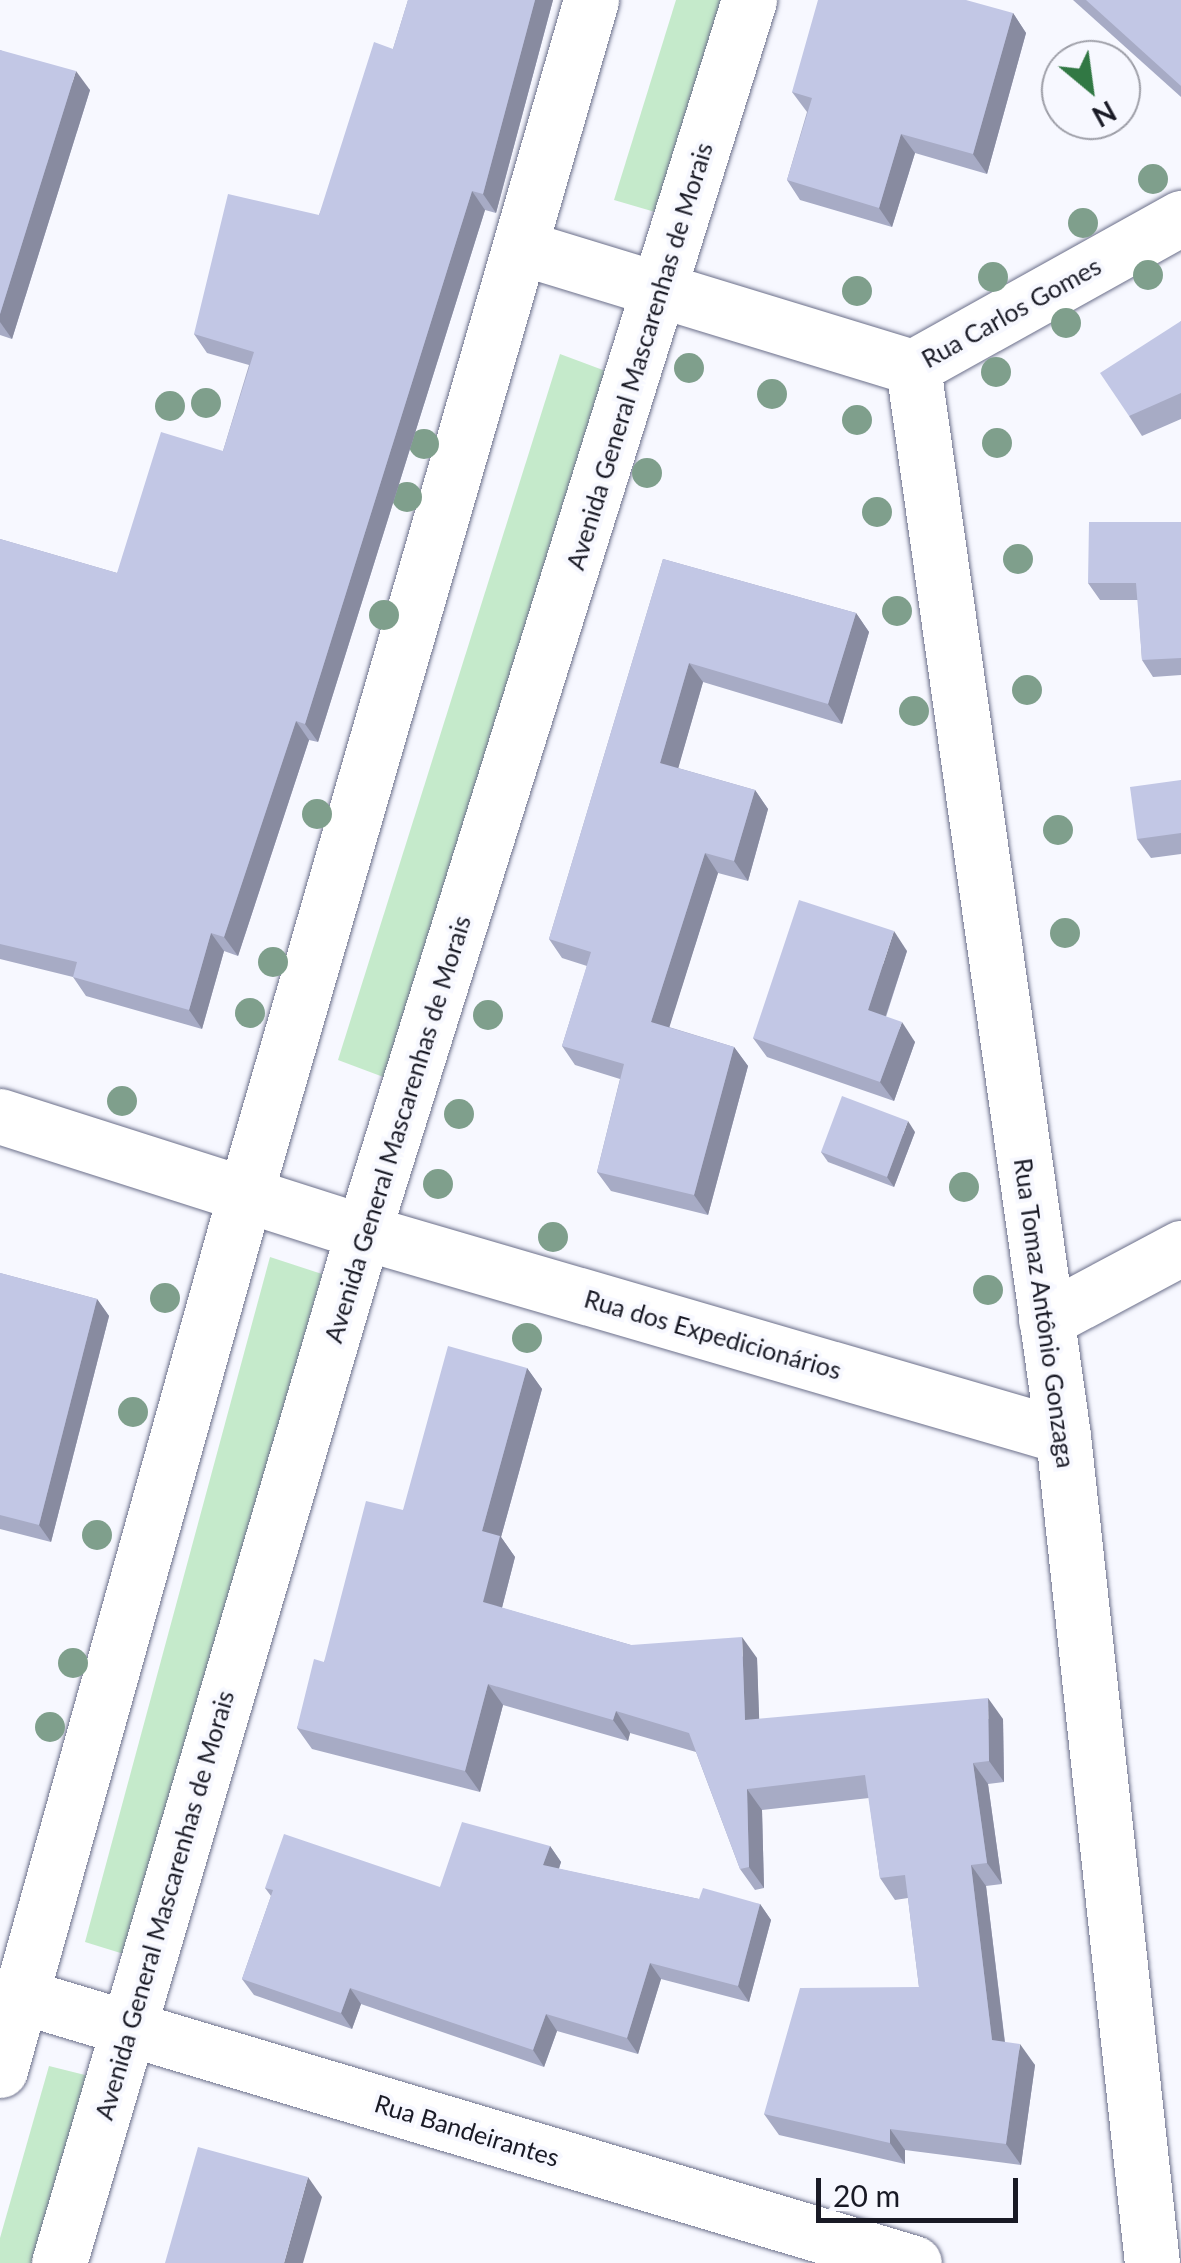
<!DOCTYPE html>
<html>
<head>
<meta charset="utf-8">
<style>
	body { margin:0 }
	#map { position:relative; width:1181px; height:2263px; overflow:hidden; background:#f7f8ff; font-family:Lato,sans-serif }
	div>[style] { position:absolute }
	.green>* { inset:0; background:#c5eacb }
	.roads { filter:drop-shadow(0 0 2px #6b6f8a) drop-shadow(0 0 2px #6b6f8a) }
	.street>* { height:55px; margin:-27.5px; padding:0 27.5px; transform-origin:27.5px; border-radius:27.5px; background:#fff }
	.secondary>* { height:55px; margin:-27.5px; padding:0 27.5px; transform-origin:27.5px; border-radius:27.5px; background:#fff }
	.trees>* { width:30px; height:30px; margin:-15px; border-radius:50%; background:#7f9f8c }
	.wall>* { inset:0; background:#a7abc5 }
	.shaded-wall>* { inset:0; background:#888ba0 }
	.building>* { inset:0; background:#c2c7e5 }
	span { translate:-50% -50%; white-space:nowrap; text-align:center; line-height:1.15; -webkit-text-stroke:8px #f7f8ff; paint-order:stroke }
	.street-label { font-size:25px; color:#191a25 }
	.north { position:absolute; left:1041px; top:40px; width:100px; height:100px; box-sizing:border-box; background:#f7f8ff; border:2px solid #9e9fa8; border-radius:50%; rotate:151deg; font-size:28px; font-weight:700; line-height:40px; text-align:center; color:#191a25 }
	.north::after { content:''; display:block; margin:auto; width:35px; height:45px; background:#317844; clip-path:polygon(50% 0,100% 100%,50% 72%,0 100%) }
	.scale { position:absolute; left:816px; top:2178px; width:202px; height:45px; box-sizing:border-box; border:5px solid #191a25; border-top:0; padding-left:12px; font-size:30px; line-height:35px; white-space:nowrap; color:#191a25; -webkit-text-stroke:8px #f7f8ff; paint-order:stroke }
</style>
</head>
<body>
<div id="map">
	<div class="green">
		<div style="clip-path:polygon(676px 0,721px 0,655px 212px,614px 200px)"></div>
		<div style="clip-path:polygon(560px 354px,611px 373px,386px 1078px,338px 1060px)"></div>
		<div style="clip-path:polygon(270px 1257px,322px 1274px,127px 1955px,85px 1942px)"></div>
		<div style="clip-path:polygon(49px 2066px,93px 2077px,39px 2263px,0 2263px,0 2238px)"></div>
	</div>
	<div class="roads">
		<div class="street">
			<div style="left:523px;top:248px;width:408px;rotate:17deg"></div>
			<div style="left:913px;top:367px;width:307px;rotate:-29.1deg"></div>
			<div style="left:913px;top:367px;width:1079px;rotate:82.01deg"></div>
			<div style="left:1063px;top:1436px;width:832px;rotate:83.86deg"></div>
			<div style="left:0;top:1116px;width:381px;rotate:17.7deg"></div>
			<div style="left:363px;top:1232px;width:729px;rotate:16.25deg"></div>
			<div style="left:1046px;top:1320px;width:153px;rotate:-28.1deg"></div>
			<div style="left:21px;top:1996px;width:932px;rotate:16.65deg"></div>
		</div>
		<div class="secondary">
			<div style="left:0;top:2070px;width:909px;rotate:-74.36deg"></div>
			<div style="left:245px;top:1195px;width:1244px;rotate:-73.85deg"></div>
			<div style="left:59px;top:2263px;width:1075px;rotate:-73.57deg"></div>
			<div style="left:363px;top:1232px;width:1291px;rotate:-72.6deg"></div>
		</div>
	</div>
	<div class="trees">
		<div style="left:1153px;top:179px"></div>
		<div style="left:1083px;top:223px"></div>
		<div style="left:1148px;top:275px"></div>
		<div style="left:993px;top:277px"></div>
		<div style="left:857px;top:291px"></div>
		<div style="left:1066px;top:323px"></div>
		<div style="left:689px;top:368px"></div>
		<div style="left:996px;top:372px"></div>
		<div style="left:772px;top:394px"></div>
		<div style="left:206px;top:403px"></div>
		<div style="left:170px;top:406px"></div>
		<div style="left:857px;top:420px"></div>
		<div style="left:997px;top:443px"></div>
		<div style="left:424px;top:444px"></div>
		<div style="left:647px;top:473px"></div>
		<div style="left:407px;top:497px"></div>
		<div style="left:877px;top:512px"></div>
		<div style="left:1018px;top:559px"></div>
		<div style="left:897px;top:611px"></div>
		<div style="left:384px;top:615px"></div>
		<div style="left:1027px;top:690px"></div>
		<div style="left:914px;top:711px"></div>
		<div style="left:317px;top:814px"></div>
		<div style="left:1058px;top:830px"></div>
		<div style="left:1065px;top:933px"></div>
		<div style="left:273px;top:962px"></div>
		<div style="left:250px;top:1013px"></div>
		<div style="left:488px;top:1015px"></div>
		<div style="left:122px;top:1101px"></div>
		<div style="left:459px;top:1114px"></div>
		<div style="left:438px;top:1184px"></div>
		<div style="left:964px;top:1187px"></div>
		<div style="left:553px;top:1237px"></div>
		<div style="left:988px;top:1290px"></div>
		<div style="left:165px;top:1298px"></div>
		<div style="left:527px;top:1338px"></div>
		<div style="left:133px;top:1412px"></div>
		<div style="left:97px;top:1535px"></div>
		<div style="left:73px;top:1663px"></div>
		<div style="left:50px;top:1727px"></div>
	</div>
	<div class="wall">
		<div style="clip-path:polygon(408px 0,553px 0,496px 213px,485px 210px,318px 742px,309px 740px,238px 956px,224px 951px,202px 1029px,86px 996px,73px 977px,0 959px,0 539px,117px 573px,223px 451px,249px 365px,207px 353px,194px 334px,319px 215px,393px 49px)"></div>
		<div style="clip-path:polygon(1073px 0,1181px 0,1181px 97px)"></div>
		<div style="clip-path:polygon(1013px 13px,1026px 33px,987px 174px,915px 153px,892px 227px,800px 200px,787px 180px,807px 112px,792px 92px)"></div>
		<div style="clip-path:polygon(0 50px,90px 90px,12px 339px,0 335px)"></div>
		<div style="clip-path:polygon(1181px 321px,1181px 419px,1142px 436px,1129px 416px)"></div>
		<div style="clip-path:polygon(1181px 522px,1181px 675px,1153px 677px,1142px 660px,1138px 600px,1100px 600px,1088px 583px)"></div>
		<div style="clip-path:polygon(663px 559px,856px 613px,869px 632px,842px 724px,703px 682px,678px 768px,755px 790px,768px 809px,748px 881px,718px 873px,669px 1027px,734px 1047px,748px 1066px,708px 1215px,611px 1191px,597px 1172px,620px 1079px,575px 1065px,562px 1046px,587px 966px,562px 958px,549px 939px)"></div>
		<div style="clip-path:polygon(1181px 780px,1181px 854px,1151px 858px,1137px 839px)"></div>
		<div style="clip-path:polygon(907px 951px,886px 1017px,915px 1042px,894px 1101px,767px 1057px,753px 1038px)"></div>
		<div style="clip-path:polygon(915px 1132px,894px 1187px,828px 1162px,821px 1152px)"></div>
		<div style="clip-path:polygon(0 1273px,97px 1299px,109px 1316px,51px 1542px,0 1529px)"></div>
		<div style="clip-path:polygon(527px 1368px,542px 1389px,501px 1537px,515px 1557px,502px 1608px,631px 1645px,757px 1658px,759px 1719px,1003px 1719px,1004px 1782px,988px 1784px,1002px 1884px,986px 1886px,1005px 2042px,1035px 2065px,1021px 2165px,905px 2150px,905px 2164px,779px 2135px,764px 2114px,919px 1987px,908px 1898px,895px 1900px,880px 1878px,869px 1798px,762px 1810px,764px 1888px,755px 1890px,740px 1869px,696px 1752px,630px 1733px,628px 1741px,503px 1705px,480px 1792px,312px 1749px,297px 1728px,324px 1662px,403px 1510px)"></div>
		<div style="clip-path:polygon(550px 1846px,561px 1862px,559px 1869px,699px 1899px,760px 1904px,771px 1920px,749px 2002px,661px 1979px,638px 2054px,557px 2031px,544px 2067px,361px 2004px,352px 2029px,254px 1995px,242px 1979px,271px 1896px,265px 1888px,440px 1887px)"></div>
	</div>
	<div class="shaded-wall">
		<div style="clip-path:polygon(535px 0,553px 0,496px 213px,483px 194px)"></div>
		<div style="clip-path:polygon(1013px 13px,1026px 33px,987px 174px,973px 154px)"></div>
		<div style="clip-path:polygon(76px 71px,90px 90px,12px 339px,0 322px,0 314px)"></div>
		<div style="clip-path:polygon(901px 134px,915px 153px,892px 227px,879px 208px)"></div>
		<div style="clip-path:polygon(472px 191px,485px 210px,318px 742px,305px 724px)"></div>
		<div style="clip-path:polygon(856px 613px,869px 632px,842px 724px,828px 704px)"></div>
		<div style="clip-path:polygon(689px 663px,703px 682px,674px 783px,660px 763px)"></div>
		<div style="clip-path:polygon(296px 721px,309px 740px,238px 956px,224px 937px)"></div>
		<div style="clip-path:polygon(755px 790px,768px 809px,748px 881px,734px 861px)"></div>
		<div style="clip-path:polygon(705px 853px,718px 873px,665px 1041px,651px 1022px)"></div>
		<div style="clip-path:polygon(894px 931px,907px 951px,881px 1030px,868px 1010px)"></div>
		<div style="clip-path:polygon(211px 933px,224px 951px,202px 1029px,189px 1010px)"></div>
		<div style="clip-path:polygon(902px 1022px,915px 1042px,894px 1101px,880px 1082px)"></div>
		<div style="clip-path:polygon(734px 1047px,748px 1066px,708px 1215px,694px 1195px)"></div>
		<div style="clip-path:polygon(908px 1121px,915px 1132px,894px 1187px,887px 1177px)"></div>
		<div style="clip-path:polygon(97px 1299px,109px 1316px,51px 1542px,39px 1525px)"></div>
		<div style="clip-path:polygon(527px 1368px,542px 1389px,501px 1537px,515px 1557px,498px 1623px,483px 1602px,482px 1531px)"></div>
		<div style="clip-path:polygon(742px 1637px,757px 1658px,760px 1742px,745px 1720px)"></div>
		<div style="clip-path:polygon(488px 1684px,503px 1705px,480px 1792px,465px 1771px)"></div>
		<div style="clip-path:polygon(988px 1698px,1003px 1719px,1004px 1782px,989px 1761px)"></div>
		<div style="clip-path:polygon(616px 1711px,630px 1733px,628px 1741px,613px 1720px)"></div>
		<div style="clip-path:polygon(973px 1763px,988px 1784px,1002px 1884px,987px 1863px)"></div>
		<div style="clip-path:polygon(747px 1789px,762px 1810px,764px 1888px,749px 1867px)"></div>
		<div style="clip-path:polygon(550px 1846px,561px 1862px,554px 1882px,543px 1865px)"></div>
		<div style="clip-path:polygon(971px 1865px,986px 1886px,1007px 2061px,992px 2040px)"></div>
		<div style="clip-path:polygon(760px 1904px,771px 1920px,749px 2002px,738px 1986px)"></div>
		<div style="clip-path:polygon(650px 1963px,661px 1979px,638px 2054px,627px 2038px)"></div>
		<div style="clip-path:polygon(350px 1988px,361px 2004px,352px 2029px,341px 2013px)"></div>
		<div style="clip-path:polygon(546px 2014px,557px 2031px,544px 2067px,533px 2050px)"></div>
		<div style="clip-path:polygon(1020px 2044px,1035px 2065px,1021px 2165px,1006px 2144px)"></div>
		<div style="clip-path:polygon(890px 2129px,905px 2150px,905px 2164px,890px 2143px)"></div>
		<div style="clip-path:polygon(308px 2177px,322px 2197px,303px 2263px,284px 2263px)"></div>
	</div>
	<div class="building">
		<div style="clip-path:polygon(408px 0,535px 0,483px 194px,472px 191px,305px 724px,296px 721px,224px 937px,211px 933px,189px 1010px,73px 977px,77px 962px,0 944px,0 539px,117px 573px,161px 432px,223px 451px,254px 352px,194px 334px,228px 194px,319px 215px,374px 42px,393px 49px)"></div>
		<div style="clip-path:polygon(818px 0,966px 0,1013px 13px,973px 154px,901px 134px,879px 208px,787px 180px,812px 98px,792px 92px)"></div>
		<div style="clip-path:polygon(1086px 0,1181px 0,1181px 86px)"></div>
		<div style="clip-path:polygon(0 50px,76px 71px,0 314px)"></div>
		<div style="clip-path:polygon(1181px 321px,1181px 393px,1129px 416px,1100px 373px)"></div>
		<div style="clip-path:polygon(1089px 522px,1181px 522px,1181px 658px,1142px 660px,1136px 583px,1088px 583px)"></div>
		<div style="clip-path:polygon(663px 559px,856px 613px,828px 704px,689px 663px,660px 763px,755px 790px,734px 861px,705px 853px,651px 1022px,734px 1047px,694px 1195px,597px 1172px,624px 1064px,562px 1046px,591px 952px,549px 939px)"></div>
		<div style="clip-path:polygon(1181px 780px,1181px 833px,1137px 839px,1130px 787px)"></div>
		<div style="clip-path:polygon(799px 900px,894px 931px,868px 1010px,902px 1022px,880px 1082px,753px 1038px)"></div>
		<div style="clip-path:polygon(842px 1096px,908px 1121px,887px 1177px,821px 1152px)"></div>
		<div style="clip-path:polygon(0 1273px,97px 1299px,39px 1525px,0 1515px)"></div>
		<div style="clip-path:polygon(448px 1346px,527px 1368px,482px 1531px,500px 1536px,483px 1602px,631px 1645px,742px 1637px,745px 1720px,988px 1698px,989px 1761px,973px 1763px,987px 1863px,971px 1865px,992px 2040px,1020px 2044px,1006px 2144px,890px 2129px,890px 2143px,764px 2114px,800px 1988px,919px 1987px,905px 1875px,880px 1878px,865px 1775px,747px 1789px,749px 1867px,740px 1869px,689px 1733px,616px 1711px,613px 1720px,488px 1684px,465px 1771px,297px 1728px,314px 1659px,324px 1662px,366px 1501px,403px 1510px)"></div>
		<div style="clip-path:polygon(462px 1822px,550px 1846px,543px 1865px,699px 1899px,703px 1888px,760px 1904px,738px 1986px,650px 1963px,627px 2038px,546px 2014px,533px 2050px,350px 1988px,341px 2013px,242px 1979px,273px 1890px,265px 1888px,284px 1834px,440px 1887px)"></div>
		<div style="clip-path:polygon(198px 2147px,308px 2177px,284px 2263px,165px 2263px)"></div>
	</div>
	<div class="street-label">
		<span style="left:1011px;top:312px;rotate:-29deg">Rua Carlos Gomes</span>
		<span style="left:639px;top:356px;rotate:-73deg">Avenida General Mascarenhas de Morais</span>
		<span style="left:397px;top:1129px;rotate:-73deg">Avenida General Mascarenhas de Morais</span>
		<span style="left:1045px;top:1313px;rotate:82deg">Rua Tomaz Antônio Gonzaga</span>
		<span style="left:713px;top:1334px;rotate:16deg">Rua dos Expedicionários</span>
		<span style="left:164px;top:1905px;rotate:-74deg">Avenida General Mascarenhas de Morais</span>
		<span style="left:467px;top:2130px;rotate:17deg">Rua Bandeirantes</span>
	</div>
	<div class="north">N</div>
	<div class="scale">20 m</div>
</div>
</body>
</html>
